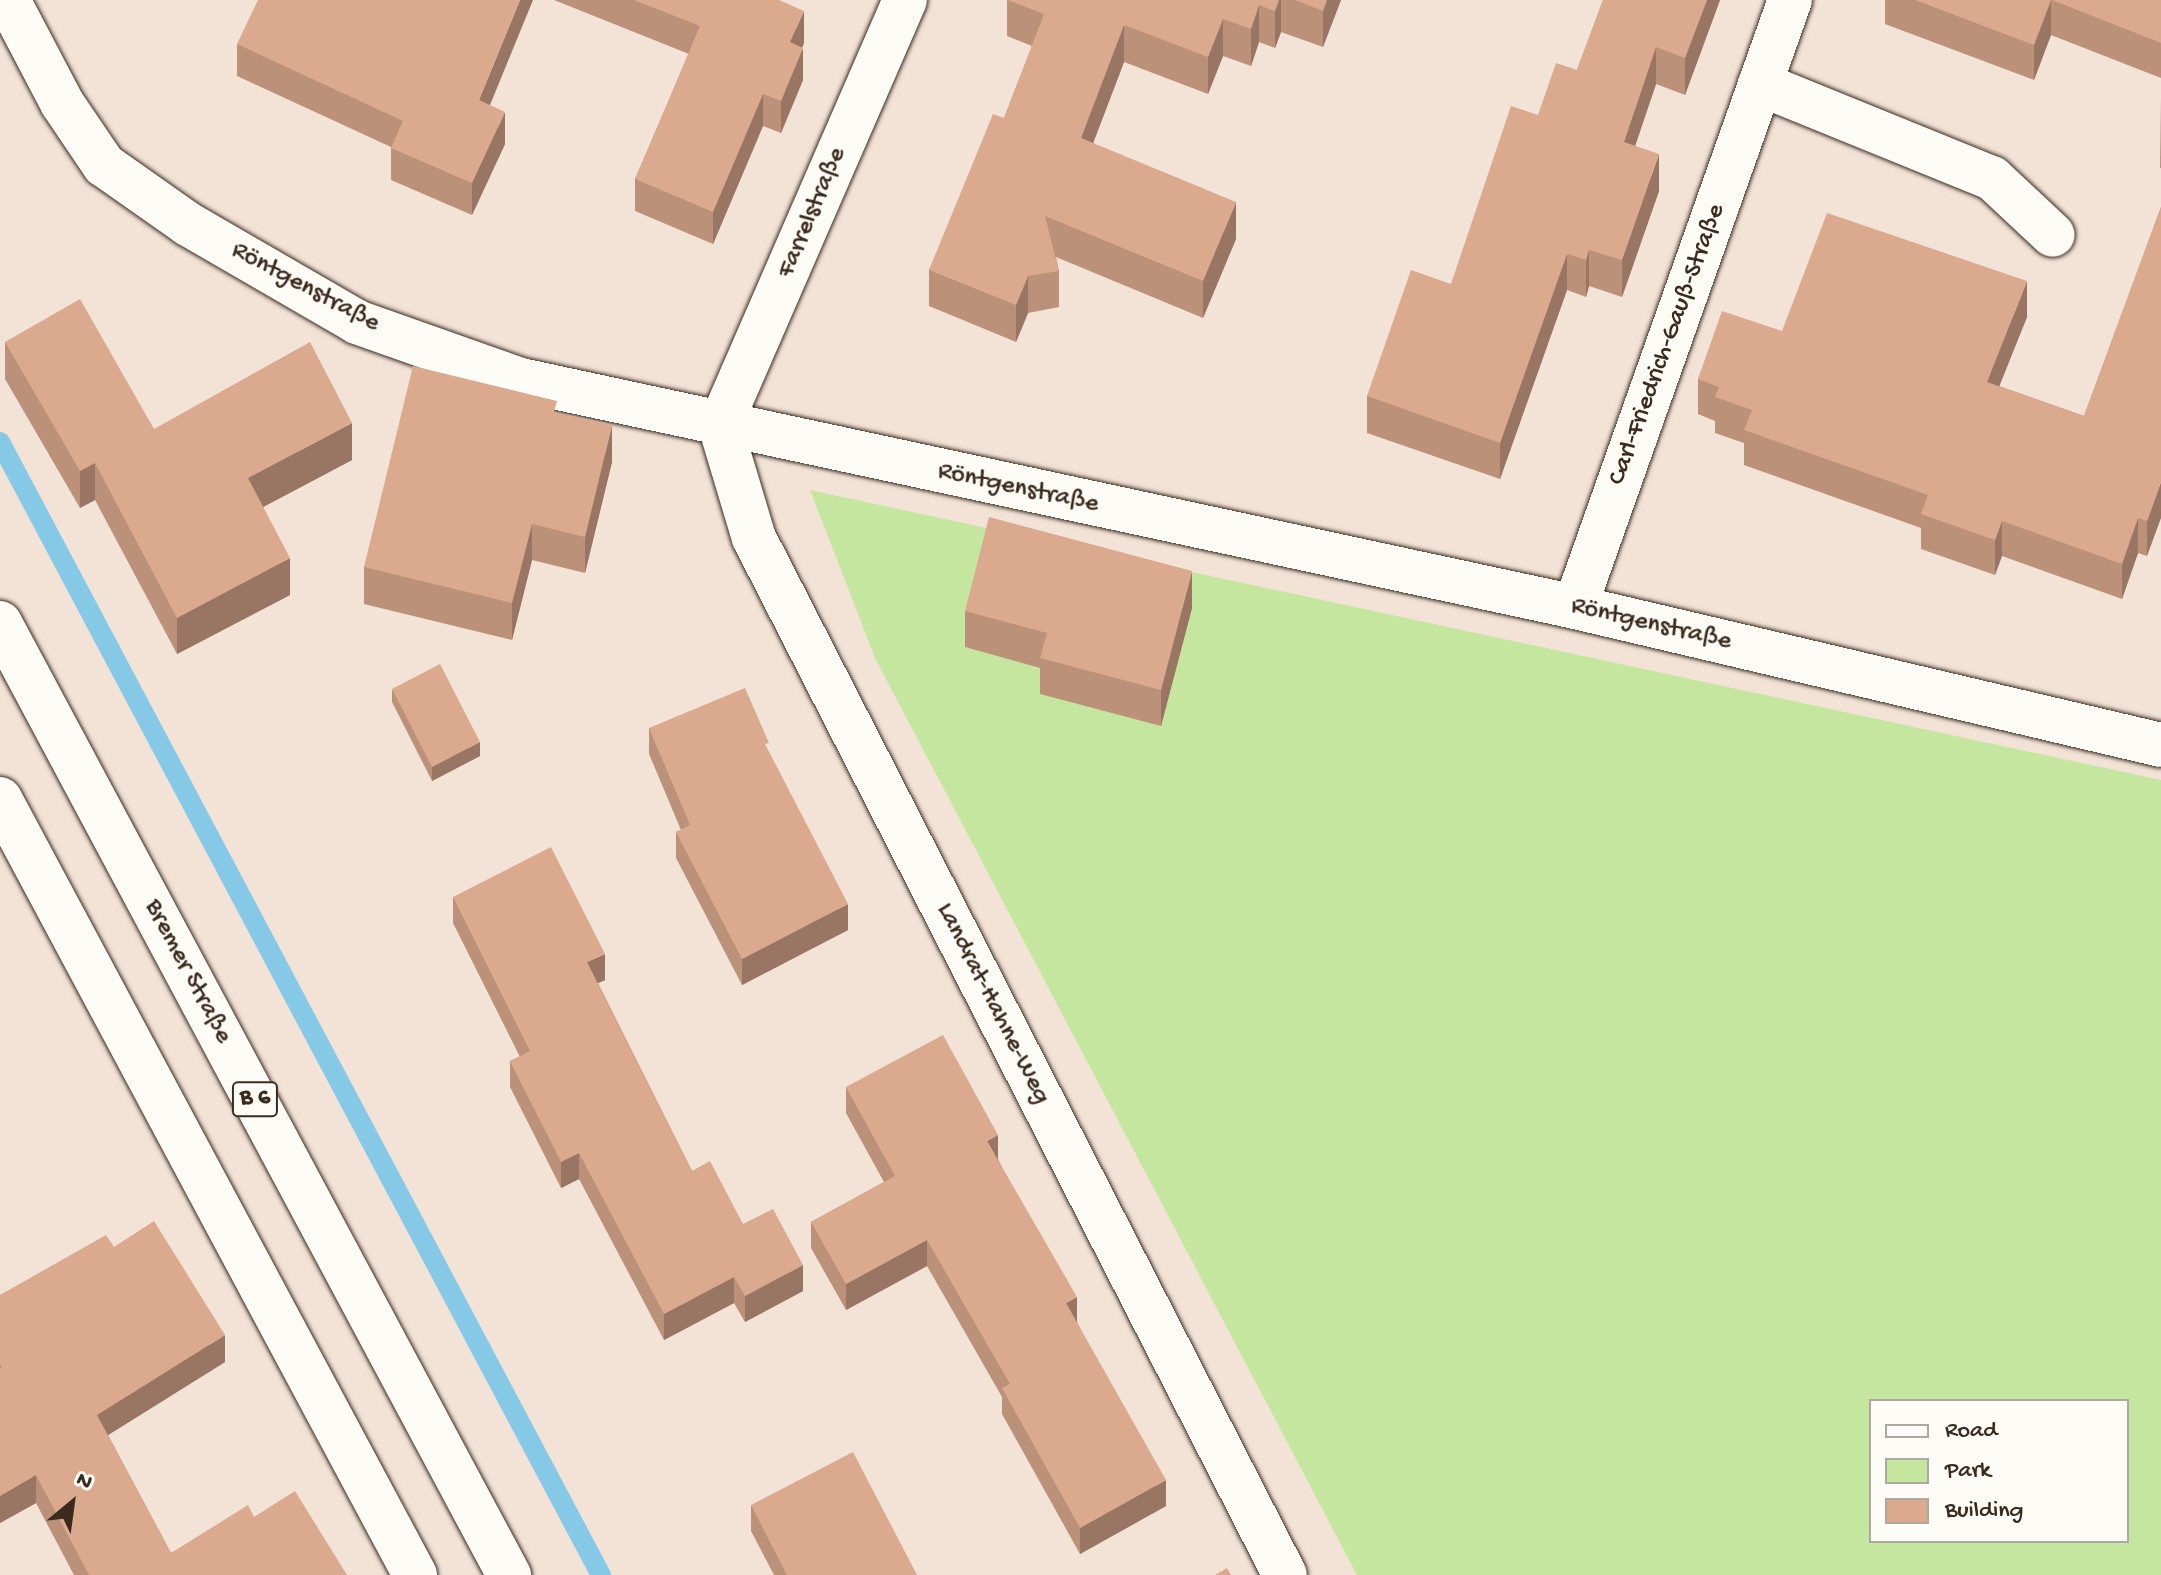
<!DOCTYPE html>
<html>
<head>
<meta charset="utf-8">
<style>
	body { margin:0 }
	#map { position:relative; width:2161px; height:1575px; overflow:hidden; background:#f3e3d7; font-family:"Gochi Hand",sans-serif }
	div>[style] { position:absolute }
	.green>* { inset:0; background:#c5e69e }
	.stream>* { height:20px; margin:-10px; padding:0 10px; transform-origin:10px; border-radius:10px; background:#86c9e7 }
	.roads { filter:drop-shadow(0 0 2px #3b2a1e) drop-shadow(0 0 2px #3b2a1e) }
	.minor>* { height:44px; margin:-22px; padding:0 22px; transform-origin:22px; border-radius:22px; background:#fdfcf7 }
	.primary>* { height:44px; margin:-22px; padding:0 22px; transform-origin:22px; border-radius:22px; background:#fdfcf7 }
	.wall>* { inset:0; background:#bc9179 }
	.shaded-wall>* { inset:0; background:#997663 }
	.building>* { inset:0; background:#dba98d }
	span { translate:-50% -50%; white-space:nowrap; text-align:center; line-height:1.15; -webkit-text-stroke:7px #fdfcf7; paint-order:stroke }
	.shield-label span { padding:2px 6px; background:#fdfcf7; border:2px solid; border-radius:6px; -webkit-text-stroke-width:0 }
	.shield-label { font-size:24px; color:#3b2a1e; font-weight:700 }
	.street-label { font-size:26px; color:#3b2a1e }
	.legend { position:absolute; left:1869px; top:1399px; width:260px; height:144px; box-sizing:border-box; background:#fdfcf7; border:2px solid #afa8a0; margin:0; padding:10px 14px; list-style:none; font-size:24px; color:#3b2a1e }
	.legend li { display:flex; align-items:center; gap:16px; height:40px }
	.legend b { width:40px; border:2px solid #afa8a0 }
	.north { position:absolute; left:32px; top:1463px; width:80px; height:80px; -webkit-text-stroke:6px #fdfcf7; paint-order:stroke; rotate:29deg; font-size:22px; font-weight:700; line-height:32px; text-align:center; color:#3b2a1e }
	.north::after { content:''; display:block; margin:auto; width:28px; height:36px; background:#3b2a1e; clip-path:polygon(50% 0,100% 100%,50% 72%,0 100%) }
</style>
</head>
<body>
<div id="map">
	<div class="green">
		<div style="clip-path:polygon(evenodd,810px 490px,2161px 780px,2161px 1575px,1357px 1575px,875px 658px,810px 490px,1871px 1401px,2127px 1401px,2127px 1541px,1871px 1541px,1871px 1401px)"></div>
	</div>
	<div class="stream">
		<div style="left:0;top:442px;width:1283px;rotate:62.06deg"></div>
	</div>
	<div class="roads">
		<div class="minor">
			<div style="left:8px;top:0;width:116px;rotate:62.3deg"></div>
			<div style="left:62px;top:103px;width:75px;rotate:55.9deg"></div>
			<div style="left:104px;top:165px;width:103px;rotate:35.1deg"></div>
			<div style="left:188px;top:224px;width:195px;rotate:30.1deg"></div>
			<div style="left:357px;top:322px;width:174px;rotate:19.5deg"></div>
			<div style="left:521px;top:380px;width:1078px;rotate:12.15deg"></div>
			<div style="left:1575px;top:607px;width:602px;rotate:13.25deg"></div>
			<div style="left:905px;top:0;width:464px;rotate:113.5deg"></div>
			<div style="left:720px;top:425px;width:118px;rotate:73.3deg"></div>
			<div style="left:754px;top:538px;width:1165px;rotate:62.89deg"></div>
			<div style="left:1760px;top:84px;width:250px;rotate:22.1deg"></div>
			<div style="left:1992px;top:178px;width:83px;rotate:43.1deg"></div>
			<div style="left:1575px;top:607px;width:644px;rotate:-70.5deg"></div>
		</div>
		<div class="primary">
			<div style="left:0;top:623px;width:1080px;rotate:61.87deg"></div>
			<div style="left:0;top:799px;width:880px;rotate:61.86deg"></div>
		</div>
	</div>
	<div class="wall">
		<div style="clip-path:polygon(554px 0,779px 0,804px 43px,802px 48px,803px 80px,781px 133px,763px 126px,713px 244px,635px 211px,635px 179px,689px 54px)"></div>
		<div style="clip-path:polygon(1007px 0,1341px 0,1323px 47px,1281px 32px,1275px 48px,1259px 42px,1251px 66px,1223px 56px,1208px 94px,1124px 62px,1093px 143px,1236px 239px,1203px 318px,1056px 257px,1059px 271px,1059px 307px,1028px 313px,1016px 342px,929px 306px,929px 270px,1004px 118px,1032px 46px,1007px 36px)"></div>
		<div style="clip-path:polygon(1603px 0,1720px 0,1685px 95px,1656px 84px,1635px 146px,1659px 191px,1622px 297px,1589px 286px,1586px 297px,1567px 290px,1500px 479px,1367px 433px,1367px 396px,1451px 284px,1538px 115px,1577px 70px)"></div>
		<div style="clip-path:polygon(1885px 0,2161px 0,2161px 78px,2051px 35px,2034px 80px,1885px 24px)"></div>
		<div style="clip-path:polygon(237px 44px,490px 105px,505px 144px,472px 215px,391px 180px,391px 147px,237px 76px)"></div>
		<div style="clip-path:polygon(2161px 97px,2161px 168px,2160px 168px)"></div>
		<div style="clip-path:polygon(2161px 207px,2147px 556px,2138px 553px,2122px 599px,2002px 556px,1995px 575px,1921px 549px,1921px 528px,1744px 465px,1744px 443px,1715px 433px,1715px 421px,1698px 414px,1698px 379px,1782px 331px,2027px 317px,1999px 386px,2084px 416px)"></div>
		<div style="clip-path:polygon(5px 342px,154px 429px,352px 460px,263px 507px,290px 595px,177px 654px,95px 500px,80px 508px,5px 379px)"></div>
		<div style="clip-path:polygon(557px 413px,612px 462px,585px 573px,532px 560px,512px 640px,364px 604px,364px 567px)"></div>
		<div style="clip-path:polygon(1192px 608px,1161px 726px,1040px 694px,1040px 668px,965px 647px,965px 611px)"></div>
		<div style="clip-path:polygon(392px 689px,480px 756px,432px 781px,392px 702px)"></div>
		<div style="clip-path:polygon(649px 728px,769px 752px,848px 930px,742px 985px,676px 858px,676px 832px,681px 830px,649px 754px)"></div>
		<div style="clip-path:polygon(453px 897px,605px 980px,598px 983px,692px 1171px,743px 1224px,803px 1291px,745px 1322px,734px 1303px,664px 1340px,579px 1179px,561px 1188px,510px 1087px,510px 1061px,520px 1057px,453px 923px)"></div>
		<div style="clip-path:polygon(846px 1087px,998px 1159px,1166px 1506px,1080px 1554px,1002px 1414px,1002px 1397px,927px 1266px,846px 1310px,811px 1248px,811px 1222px,884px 1182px,846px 1113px)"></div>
		<div style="clip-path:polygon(114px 1247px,225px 1362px,108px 1435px,171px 1553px,254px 1517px,347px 1575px,74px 1575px,36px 1503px,0 1523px,0 1295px)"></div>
		<div style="clip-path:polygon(751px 1505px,917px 1575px,774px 1575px,751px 1531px)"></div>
	</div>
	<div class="shaded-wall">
		<div style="clip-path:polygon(520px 0,533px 0,479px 132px,479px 100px)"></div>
		<div style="clip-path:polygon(1279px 0,1281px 0,1281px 32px,1275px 48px,1275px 11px)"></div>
		<div style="clip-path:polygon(1327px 0,1341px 0,1323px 47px,1323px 11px)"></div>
		<div style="clip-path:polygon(1707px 0,1720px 0,1685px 95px,1685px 58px)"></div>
		<div style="clip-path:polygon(2051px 0,2051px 35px,2034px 80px,2034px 45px)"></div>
		<div style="clip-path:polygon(1259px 5px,1259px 42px,1251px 66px,1251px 29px)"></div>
		<div style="clip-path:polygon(804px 11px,804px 43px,790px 74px,790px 42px)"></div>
		<div style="clip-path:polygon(1223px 19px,1223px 56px,1208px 94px,1208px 57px)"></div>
		<div style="clip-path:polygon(1124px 25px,1124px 62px,1081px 175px,1081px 138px)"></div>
		<div style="clip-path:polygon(1656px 47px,1656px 84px,1624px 179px,1624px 142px)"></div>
		<div style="clip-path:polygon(803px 48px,803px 80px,781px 133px,781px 101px)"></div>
		<div style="clip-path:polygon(763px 94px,763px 126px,713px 244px,713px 212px)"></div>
		<div style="clip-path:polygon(505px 112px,505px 144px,472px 215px,472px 183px)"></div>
		<div style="clip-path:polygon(1659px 154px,1659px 191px,1622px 297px,1622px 260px)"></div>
		<div style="clip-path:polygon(1236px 202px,1236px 239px,1203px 318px,1203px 281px)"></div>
		<div style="clip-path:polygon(1589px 250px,1589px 286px,1586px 297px,1586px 260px)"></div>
		<div style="clip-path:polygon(1567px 254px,1567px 290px,1500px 479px,1500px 443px)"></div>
		<div style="clip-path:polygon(1028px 276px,1028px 313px,1016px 342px,1016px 305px)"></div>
		<div style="clip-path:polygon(2027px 281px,2027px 317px,1987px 417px,1987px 382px)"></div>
		<div style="clip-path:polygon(352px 423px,352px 460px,248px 515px,248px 478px)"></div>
		<div style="clip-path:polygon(612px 425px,612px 462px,585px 573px,585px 537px)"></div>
		<div style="clip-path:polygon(95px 463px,95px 500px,80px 508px,80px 471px)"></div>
		<div style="clip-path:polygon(2161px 482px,2161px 518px,2147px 556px,2147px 521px)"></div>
		<div style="clip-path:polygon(2138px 518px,2138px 553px,2122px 599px,2122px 564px)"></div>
		<div style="clip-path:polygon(2002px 521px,2002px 556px,1995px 575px,1995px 540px)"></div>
		<div style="clip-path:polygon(532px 524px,532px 560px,512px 640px,512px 603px)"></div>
		<div style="clip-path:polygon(290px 558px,290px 595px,177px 654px,177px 618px)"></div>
		<div style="clip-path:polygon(1192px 571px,1192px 608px,1161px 726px,1161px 690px)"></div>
		<div style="clip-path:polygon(480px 742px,480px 756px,432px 781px,432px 767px)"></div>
		<div style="clip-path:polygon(848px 904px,848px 930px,742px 985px,742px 959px)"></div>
		<div style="clip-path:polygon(605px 954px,605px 980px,587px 988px,587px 962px)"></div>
		<div style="clip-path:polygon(998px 1135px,998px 1161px,987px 1141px)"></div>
		<div style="clip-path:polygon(579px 1153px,579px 1179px,561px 1188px,561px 1162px)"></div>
		<div style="clip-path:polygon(927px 1240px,927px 1266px,846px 1310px,846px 1284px)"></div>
		<div style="clip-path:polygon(803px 1265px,803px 1291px,745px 1322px,745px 1296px)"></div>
		<div style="clip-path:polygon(734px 1277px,734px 1303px,664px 1340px,664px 1314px)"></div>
		<div style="clip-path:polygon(1077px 1297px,1077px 1323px,1066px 1303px)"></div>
		<div style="clip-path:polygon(225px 1335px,225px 1362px,97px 1442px,97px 1415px)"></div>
		<div style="clip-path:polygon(36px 1475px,36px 1503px,0 1523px,0 1496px)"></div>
		<div style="clip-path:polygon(1166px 1480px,1166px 1506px,1080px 1554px,1080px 1528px)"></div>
	</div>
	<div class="building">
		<div style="clip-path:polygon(258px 0,520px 0,479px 100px,505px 112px,472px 183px,391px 148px,403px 121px,237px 44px)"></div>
		<div style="clip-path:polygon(634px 0,779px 0,804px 11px,790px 42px,803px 48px,781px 101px,763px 94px,713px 212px,635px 179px,700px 26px)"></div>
		<div style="clip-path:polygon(1008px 0,1279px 0,1275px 11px,1259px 5px,1251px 29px,1223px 19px,1208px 57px,1124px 25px,1081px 138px,1236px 202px,1203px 281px,1045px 216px,1059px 271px,1028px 276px,1016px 305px,929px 270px,993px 114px,1004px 118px,1044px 14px)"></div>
		<div style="clip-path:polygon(1295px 0,1327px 0,1323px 11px)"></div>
		<div style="clip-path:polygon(1603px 0,1707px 0,1685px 58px,1656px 47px,1624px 142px,1659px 154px,1622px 260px,1589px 250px,1586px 260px,1567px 254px,1500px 443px,1367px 396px,1411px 270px,1451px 284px,1511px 106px,1538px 115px,1556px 63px,1577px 70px)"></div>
		<div style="clip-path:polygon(1915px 0,2051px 0,2034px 45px)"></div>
		<div style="clip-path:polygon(2052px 0,2161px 0,2161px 43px)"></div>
		<div style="clip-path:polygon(2161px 207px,2161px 482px,2147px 521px,2138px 518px,2122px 564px,2002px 521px,1995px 540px,1921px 514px,1928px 495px,1744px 430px,1752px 410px,1715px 397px,1719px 387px,1698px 379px,1722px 311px,1782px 331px,1827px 213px,2027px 281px,1987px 382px,2084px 416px)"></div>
		<div style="clip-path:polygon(80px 299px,154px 429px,310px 342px,352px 423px,248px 478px,290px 558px,177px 618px,95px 463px,80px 471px,5px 342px)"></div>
		<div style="clip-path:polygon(413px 366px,557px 401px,554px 412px,612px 425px,585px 537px,532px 524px,512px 603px,364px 567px)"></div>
		<div style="clip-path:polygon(989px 517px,1192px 571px,1161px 690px,1040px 658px,1047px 633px,965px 611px)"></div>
		<div style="clip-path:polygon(440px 664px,480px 742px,432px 767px,392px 689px)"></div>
		<div style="clip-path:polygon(745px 688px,769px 743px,765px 744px,848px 904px,742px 959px,676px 832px,690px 825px,649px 728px)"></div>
		<div style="clip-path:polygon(551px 847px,605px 954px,587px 962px,692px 1171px,710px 1161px,743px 1224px,773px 1209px,803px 1265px,745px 1296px,734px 1277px,664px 1314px,579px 1153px,561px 1162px,510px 1061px,530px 1051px,453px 897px)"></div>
		<div style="clip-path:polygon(943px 1035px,998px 1135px,987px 1141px,1077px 1297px,1066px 1303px,1166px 1480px,1080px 1528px,1002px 1388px,1010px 1384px,927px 1240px,846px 1284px,811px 1222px,895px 1176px,846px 1087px)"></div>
		<div style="clip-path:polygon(154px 1221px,225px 1335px,97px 1415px,171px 1553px,248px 1505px,254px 1517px,295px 1491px,347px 1575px,89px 1575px,36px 1475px,0 1496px,0 1369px,2px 1368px,0 1364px,0 1295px,106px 1235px,114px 1247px)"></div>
		<div style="clip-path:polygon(853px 1452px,917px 1575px,787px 1575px,751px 1505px)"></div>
		<div style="clip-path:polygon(1227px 1568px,1231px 1575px,1215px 1575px)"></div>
	</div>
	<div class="shield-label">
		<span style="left:255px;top:1099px">B 6</span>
	</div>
	<div class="street-label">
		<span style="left:813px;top:213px;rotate:-67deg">Farrelstraße</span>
		<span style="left:305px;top:288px;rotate:28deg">Röntgenstraße</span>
		<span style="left:1668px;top:345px;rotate:-70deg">Carl-Friedrich-Gauß-Straße</span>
		<span style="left:1018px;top:489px;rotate:12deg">Röntgenstraße</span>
		<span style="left:1651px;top:625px;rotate:13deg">Röntgenstraße</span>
		<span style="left:187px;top:972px;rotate:62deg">Bremer Straße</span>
		<span style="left:992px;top:1004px;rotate:63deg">Landrat-Hahne-Weg</span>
	</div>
	<ul class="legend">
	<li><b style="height:10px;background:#fdfcf7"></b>Road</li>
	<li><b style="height:22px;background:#c5e69e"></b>Park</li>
	<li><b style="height:22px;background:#dba98d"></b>Building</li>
	</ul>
	<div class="north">N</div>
</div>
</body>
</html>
